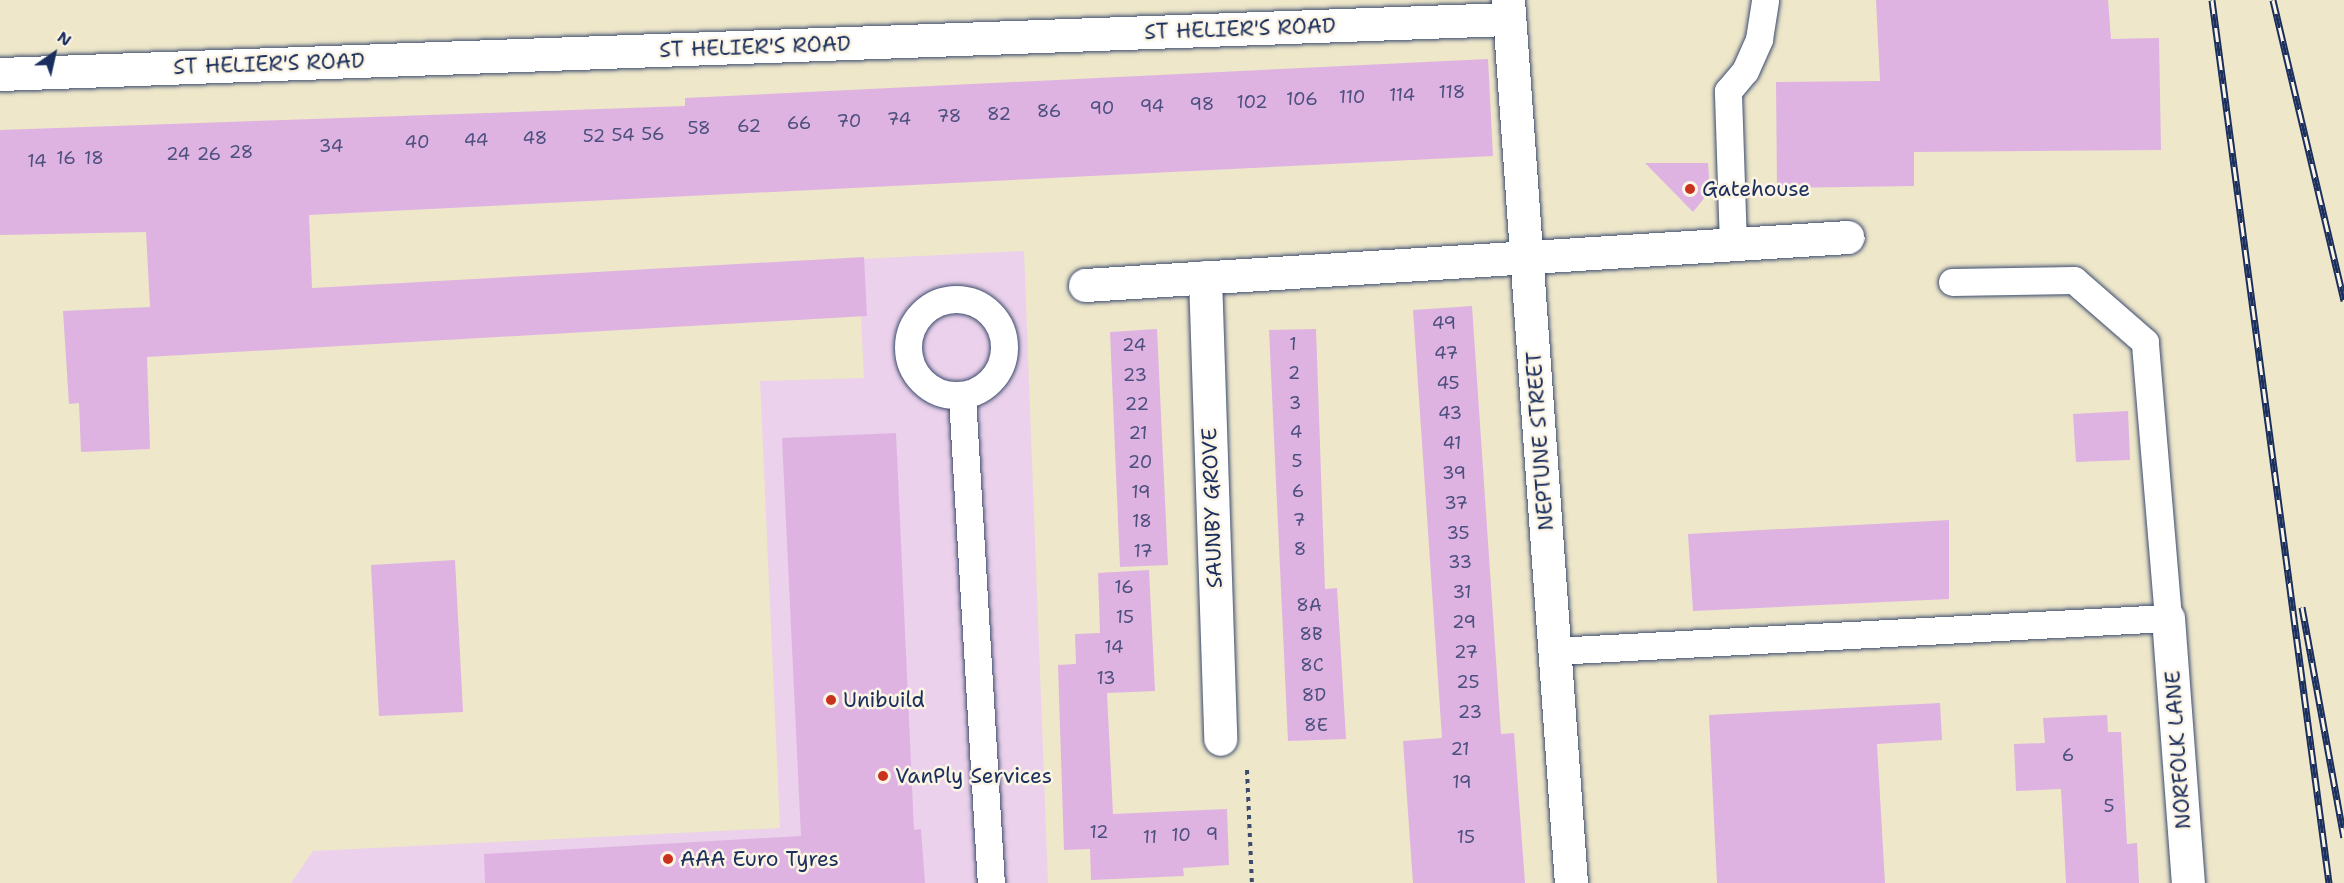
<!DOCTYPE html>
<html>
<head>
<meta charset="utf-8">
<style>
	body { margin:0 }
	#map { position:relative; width:2344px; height:883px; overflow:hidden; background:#eee7ca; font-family:"Shantell Sans",sans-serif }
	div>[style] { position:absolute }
	.built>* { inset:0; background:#ebd1eb }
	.building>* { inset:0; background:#deb3e1 }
	.path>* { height:4px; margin-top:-2px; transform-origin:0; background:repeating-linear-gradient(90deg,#3b4b6e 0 4.5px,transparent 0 9px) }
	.roads { filter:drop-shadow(0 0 2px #3b4b6e) drop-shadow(0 0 2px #3b4b6e) }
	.lane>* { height:27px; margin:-13.5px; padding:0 13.5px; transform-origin:13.5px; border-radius:13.5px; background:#fff }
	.lane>.ring { margin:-13.5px; padding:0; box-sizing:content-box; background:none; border:27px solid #fff; border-radius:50% }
	.street>* { height:33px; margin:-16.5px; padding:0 16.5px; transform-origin:16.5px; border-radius:16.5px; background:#fff }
	.rail>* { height:7px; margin-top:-3.5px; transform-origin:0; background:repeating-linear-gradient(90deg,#fcf5e5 0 14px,#1b2f5e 0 28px); box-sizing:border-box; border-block:2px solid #1b2f5e }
	.dots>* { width:16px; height:16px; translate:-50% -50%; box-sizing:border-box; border:3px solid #fcf5e5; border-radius:50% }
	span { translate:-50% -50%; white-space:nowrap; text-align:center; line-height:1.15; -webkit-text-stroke:5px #fcf5e5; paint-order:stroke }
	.number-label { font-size:18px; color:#4c507f }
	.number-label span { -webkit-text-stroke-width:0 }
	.street-label { font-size:21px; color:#1b2f5e }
	.poi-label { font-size:21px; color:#1b2f5e }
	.left { translate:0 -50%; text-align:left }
	.north { position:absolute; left:24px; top:24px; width:60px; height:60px; -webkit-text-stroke:4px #fcf5e5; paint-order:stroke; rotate:34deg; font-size:16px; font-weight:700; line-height:24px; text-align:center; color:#1b2f5e }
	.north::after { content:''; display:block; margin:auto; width:21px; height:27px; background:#1b2f5e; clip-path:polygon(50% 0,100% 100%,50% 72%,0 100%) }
</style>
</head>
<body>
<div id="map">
	<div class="built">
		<div style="clip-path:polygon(1024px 251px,1048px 883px,291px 883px,313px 851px,780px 828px,760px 381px,864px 378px,858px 259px)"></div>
	</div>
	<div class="building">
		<div style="clip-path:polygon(1876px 0,2108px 0,2111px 39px,2159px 38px,2161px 150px,1914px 152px,1914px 186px,1777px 188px,1776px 82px,1880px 81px)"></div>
		<div style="clip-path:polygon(1488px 59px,1493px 156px,309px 215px,312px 288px,864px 257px,867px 316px,147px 357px,150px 449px,81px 452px,79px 403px,69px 404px,63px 311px,150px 307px,146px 232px,0 235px,0 130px,685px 106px,685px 98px)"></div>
		<div style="clip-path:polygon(1645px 163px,1708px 163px,1710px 191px,1693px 212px)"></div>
		<div style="clip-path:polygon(1472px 306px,1501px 734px,1514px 733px,1525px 883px,1413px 883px,1403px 741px,1442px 738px,1413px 310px)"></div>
		<div style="clip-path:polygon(1157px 329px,1168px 565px,1120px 567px,1110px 332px)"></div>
		<div style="clip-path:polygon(1316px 329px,1325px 589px,1337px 588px,1346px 739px,1288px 741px,1269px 330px)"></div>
		<div style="clip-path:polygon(2128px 411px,2130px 460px,2076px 462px,2073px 414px)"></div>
		<div style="clip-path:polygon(896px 433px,914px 830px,921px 829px,925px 883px,485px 883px,484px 854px,801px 836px,782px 438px)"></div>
		<div style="clip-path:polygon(1949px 520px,1949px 599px,1693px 611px,1688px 534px)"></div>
		<div style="clip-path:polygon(455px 560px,463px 712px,379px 716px,371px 565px)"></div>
		<div style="clip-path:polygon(1149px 570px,1155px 691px,1107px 693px,1113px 814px,1227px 809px,1229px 865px,1183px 868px,1184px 876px,1091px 880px,1090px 849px,1064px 850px,1058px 665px,1076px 664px,1075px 634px,1100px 633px,1098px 573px)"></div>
		<div style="clip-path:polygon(1940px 703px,1942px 740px,1877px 744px,1885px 883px,1717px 883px,1709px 715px)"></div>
		<div style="clip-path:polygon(2107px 715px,2108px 732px,2121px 732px,2127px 844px,2137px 843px,2139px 883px,2066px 883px,2061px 789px,2016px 791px,2014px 744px,2045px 743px,2043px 718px)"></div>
	</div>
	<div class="path">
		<div style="left:1247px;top:770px;width:113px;rotate:87.5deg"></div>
	</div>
	<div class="roads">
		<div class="lane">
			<div style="left:1733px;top:245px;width:154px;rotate:-91.9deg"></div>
			<div style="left:1728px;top:91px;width:26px;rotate:-50deg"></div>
			<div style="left:1745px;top:71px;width:35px;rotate:-66deg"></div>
			<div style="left:1759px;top:39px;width:39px;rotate:-81deg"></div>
			<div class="ring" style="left:908px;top:299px;width:69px;height:69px"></div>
			<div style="left:962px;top:397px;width:487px;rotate:86.6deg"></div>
			<div style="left:1554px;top:651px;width:615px;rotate:-3.08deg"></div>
			<div style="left:2168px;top:618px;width:277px;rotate:-94.8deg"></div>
			<div style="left:2145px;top:342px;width:94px;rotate:-138.9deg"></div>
			<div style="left:2074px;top:280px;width:122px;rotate:179.1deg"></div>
		</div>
		<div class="street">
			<div style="left:1508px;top:0;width:885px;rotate:85.92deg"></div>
			<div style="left:0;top:74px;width:1510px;rotate:-2.09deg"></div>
			<div style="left:1205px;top:277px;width:462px;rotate:88.1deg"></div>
			<div style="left:1085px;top:285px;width:764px;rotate:-3.6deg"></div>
			<div style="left:2168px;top:618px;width:266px;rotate:85.7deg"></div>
		</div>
	</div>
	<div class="rail">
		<div style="left:2212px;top:0;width:891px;rotate:82.45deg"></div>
		<div style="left:2273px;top:0;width:309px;rotate:76.7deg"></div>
		<div style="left:2302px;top:607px;width:234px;rotate:79.7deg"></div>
	</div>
	<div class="dots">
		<div style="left:1690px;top:189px;background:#c8321e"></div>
		<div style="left:831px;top:700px;background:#c8321e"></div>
		<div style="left:883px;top:776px;background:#c8321e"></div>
		<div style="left:668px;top:859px;background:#c8321e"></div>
	</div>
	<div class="number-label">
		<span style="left:1452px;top:92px">118</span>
		<span style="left:1402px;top:95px">114</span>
		<span style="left:1352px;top:97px">110</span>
		<span style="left:1302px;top:99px">106</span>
		<span style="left:1252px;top:102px">102</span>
		<span style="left:1202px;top:104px">98</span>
		<span style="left:1152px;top:106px">94</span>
		<span style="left:1102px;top:108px">90</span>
		<span style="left:1049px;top:111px">86</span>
		<span style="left:999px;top:114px">82</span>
		<span style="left:949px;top:116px">78</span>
		<span style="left:899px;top:119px">74</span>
		<span style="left:849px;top:121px">70</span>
		<span style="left:799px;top:123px">66</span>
		<span style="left:749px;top:126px">62</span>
		<span style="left:699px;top:128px">58</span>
		<span style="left:653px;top:134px">56</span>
		<span style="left:623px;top:135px">54</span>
		<span style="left:594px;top:136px">52</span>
		<span style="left:535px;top:138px">48</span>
		<span style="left:476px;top:140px">44</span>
		<span style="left:417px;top:142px">40</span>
		<span style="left:331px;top:146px">34</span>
		<span style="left:241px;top:152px">28</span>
		<span style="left:178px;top:154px">24</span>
		<span style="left:209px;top:154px">26</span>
		<span style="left:66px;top:158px">16</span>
		<span style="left:94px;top:158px">18</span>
		<span style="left:37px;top:161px">14</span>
		<span style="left:1444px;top:323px">49</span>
		<span style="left:1293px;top:344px">1</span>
		<span style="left:1134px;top:345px">24</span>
		<span style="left:1446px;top:353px">47</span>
		<span style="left:1294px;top:373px">2</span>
		<span style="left:1135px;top:375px">23</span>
		<span style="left:1448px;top:383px">45</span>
		<span style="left:1295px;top:403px">3</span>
		<span style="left:1137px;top:404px">22</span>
		<span style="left:1450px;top:413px">43</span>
		<span style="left:1296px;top:432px">4</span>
		<span style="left:1138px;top:433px">21</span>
		<span style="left:1452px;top:443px">41</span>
		<span style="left:1297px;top:461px">5</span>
		<span style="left:1140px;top:462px">20</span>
		<span style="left:1454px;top:473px">39</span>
		<span style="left:1298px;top:491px">6</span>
		<span style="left:1141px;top:492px">19</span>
		<span style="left:1456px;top:503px">37</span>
		<span style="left:1299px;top:520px">7</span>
		<span style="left:1142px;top:521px">18</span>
		<span style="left:1458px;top:533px">35</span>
		<span style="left:1300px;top:549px">8</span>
		<span style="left:1143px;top:551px">17</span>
		<span style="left:1460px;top:562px">33</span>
		<span style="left:1124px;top:587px">16</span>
		<span style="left:1462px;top:592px">31</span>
		<span style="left:1309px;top:605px">8A</span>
		<span style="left:1125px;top:617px">15</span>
		<span style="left:1464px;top:622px">29</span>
		<span style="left:1311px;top:634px">8B</span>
		<span style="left:1114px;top:647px">14</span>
		<span style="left:1466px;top:652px">27</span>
		<span style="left:1312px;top:665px">8C</span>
		<span style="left:1106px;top:678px">13</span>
		<span style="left:1468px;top:682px">25</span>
		<span style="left:1314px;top:695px">8D</span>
		<span style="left:1470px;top:712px">23</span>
		<span style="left:1316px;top:725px">8E</span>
		<span style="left:1460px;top:749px">21</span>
		<span style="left:2068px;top:755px">6</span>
		<span style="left:1462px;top:782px">19</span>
		<span style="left:2109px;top:806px">5</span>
		<span style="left:1099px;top:832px">12</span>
		<span style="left:1212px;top:834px">9</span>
		<span style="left:1181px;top:835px">10</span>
		<span style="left:1150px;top:837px">11</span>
		<span style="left:1466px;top:837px">15</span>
	</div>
	<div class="street-label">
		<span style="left:1240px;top:29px;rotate:-2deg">ST HELIER'S ROAD</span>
		<span style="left:755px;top:47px;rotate:-2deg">ST HELIER'S ROAD</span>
		<span style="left:269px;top:64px;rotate:-2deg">ST HELIER'S ROAD</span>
		<span style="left:1540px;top:441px;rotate:-94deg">NEPTUNE STREET</span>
		<span style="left:1212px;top:508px;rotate:-92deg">SAUNBY GROVE</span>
		<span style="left:2178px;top:750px;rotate:-94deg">NORFOLK LANE</span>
	</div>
	<div class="poi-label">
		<span class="left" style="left:1702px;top:189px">Gatehouse</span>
		<span class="left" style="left:843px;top:700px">Unibuild</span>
		<span class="left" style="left:895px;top:776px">VanPly Services</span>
		<span class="left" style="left:680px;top:859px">AAA Euro Tyres</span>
	</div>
	<div class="north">N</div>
</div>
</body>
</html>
